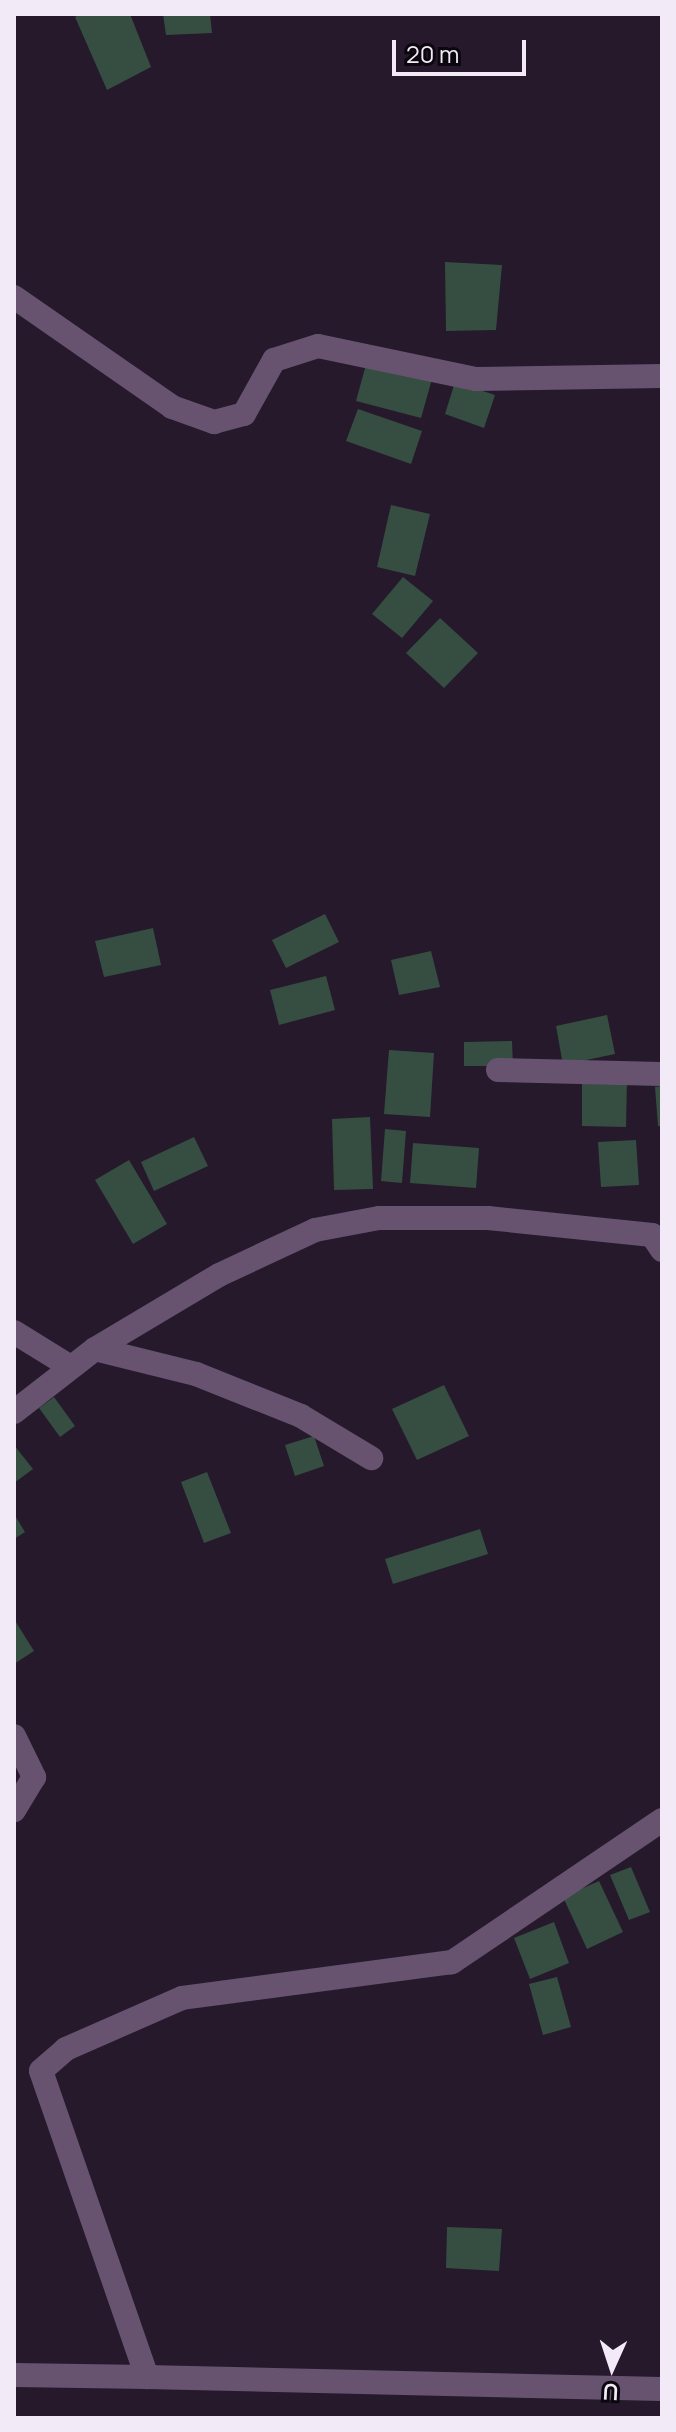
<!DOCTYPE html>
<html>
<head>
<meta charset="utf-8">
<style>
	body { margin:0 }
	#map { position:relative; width:676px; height:2432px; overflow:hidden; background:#25192b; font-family:Manrope,sans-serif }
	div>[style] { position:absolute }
	.building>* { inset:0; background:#354e41 }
	.street>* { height:24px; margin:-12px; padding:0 12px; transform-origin:12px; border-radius:12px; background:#675370 }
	span { translate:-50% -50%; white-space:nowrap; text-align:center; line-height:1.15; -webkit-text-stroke:8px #0b070e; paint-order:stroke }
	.frame { position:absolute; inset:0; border:16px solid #f2eaf6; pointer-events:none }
	.north { position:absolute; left:572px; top:2328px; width:80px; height:80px; -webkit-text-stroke:6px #0b070e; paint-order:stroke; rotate:183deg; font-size:22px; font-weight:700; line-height:32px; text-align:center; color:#f2eaf6 }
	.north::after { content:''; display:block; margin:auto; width:28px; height:36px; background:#f2eaf6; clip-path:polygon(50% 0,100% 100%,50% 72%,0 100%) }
	.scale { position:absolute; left:392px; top:40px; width:134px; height:36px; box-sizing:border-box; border:4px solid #f2eaf6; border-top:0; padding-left:10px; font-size:24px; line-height:28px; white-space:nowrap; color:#f2eaf6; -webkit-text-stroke:6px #0b070e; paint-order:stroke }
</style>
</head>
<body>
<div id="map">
	<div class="building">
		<div style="clip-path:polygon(81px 14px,130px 14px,151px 67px,107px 90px,75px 17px)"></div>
		<div style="clip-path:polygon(163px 14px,210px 14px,212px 33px,166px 35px)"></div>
		<div style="clip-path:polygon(445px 262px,502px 265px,496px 330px,446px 331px)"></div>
		<div style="clip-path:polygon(367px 361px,432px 379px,421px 418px,356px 401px)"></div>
		<div style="clip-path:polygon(455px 382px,495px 395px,484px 428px,445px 414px)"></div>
		<div style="clip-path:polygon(358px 409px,422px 431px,411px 464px,346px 441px)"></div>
		<div style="clip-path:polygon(391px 505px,430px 514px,415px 576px,377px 567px)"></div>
		<div style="clip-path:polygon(403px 577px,433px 601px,402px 638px,372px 614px)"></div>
		<div style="clip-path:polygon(440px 618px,478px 653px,444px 688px,406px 653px)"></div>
		<div style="clip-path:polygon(325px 914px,339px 942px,286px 968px,272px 940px)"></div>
		<div style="clip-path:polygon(153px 928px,161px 965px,104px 977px,95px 941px)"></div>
		<div style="clip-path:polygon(431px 951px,440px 987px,399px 995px,391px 960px)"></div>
		<div style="clip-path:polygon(326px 976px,335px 1010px,279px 1025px,270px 990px)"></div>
		<div style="clip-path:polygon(607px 1015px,615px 1054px,563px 1065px,556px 1026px)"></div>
		<div style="clip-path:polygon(512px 1041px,513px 1066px,464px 1066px,464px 1042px)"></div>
		<div style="clip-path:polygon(389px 1050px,434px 1053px,430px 1117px,384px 1114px)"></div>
		<div style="clip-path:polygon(582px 1077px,627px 1078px,626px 1127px,582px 1126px)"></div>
		<div style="clip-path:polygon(662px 1086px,662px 1126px,658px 1126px,655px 1087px)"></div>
		<div style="clip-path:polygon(370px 1117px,373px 1189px,334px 1190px,332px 1119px)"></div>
		<div style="clip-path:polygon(385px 1129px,406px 1131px,402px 1183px,381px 1181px)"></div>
		<div style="clip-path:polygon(194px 1137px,208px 1166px,154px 1191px,141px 1162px)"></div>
		<div style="clip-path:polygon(636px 1140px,639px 1185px,601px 1187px,598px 1142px)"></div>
		<div style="clip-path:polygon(413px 1143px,479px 1148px,476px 1188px,410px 1183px)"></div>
		<div style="clip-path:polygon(129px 1160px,167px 1224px,133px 1244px,95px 1180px)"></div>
		<div style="clip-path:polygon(444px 1385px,469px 1436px,417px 1460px,392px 1409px)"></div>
		<div style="clip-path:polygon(54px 1397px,75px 1426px,60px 1437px,39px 1408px)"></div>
		<div style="clip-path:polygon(314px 1436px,324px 1466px,295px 1476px,285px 1445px)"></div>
		<div style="clip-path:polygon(14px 1445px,33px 1469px,14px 1483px)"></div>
		<div style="clip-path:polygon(207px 1472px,231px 1533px,204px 1543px,181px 1482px)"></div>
		<div style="clip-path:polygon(14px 1514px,25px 1532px,14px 1539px)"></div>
		<div style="clip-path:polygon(480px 1529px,488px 1554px,393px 1584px,385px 1559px)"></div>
		<div style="clip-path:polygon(14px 1619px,34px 1651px,14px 1664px)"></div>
		<div style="clip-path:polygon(631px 1867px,650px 1912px,629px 1920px,610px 1875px)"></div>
		<div style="clip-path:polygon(599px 1881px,623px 1932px,587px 1949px,563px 1897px)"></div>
		<div style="clip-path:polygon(554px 1922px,569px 1963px,530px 1979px,514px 1938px)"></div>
		<div style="clip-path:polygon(557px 1977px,571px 2027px,543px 2035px,529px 1984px)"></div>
		<div style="clip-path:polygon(447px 2227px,502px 2229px,499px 2271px,446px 2268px)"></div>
	</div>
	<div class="street">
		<div style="left:14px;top:297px;width:193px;rotate:34.8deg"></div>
		<div style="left:172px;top:407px;width:45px;rotate:19.7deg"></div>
		<div style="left:214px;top:422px;width:31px;rotate:-15deg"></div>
		<div style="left:244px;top:414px;width:62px;rotate:-60.9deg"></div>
		<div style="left:274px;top:360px;width:46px;rotate:-17.7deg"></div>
		<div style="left:318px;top:346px;width:161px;rotate:11.8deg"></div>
		<div style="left:476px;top:379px;width:186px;rotate:-0.9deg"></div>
		<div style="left:498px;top:1070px;width:164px;rotate:1.4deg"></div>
		<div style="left:14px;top:1332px;width:65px;rotate:31.7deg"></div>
		<div style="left:95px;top:1349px;width:104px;rotate:13.9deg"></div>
		<div style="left:196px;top:1374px;width:113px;rotate:21.8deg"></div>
		<div style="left:301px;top:1416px;width:82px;rotate:31deg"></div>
		<div style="left:14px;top:1412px;width:103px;rotate:-37.9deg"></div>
		<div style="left:95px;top:1349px;width:144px;rotate:-30.8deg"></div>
		<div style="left:219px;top:1275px;width:106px;rotate:-25.1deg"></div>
		<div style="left:315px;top:1230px;width:65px;rotate:-10.6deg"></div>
		<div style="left:379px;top:1218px;width:109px"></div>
		<div style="left:488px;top:1218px;width:165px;rotate:5.9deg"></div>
		<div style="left:652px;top:1235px;width:18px;rotate:56deg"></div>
		<div style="left:14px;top:1736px;width:46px;rotate:64deg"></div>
		<div style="left:34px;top:1777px;width:39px;rotate:121deg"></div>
		<div style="left:662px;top:1820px;width:254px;rotate:145.9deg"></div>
		<div style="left:452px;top:1962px;width:272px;rotate:172.4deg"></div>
		<div style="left:182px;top:1998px;width:127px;rotate:156.3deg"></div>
		<div style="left:66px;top:2049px;width:33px;rotate:139deg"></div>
		<div style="left:41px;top:2071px;width:324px;rotate:70.9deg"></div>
		<div style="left:147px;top:2377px;width:515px;rotate:1.33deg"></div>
		<div style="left:14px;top:2375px;width:133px;rotate:0.9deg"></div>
	</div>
	<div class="frame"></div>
	<div class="north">U</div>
	<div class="scale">20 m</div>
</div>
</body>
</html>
